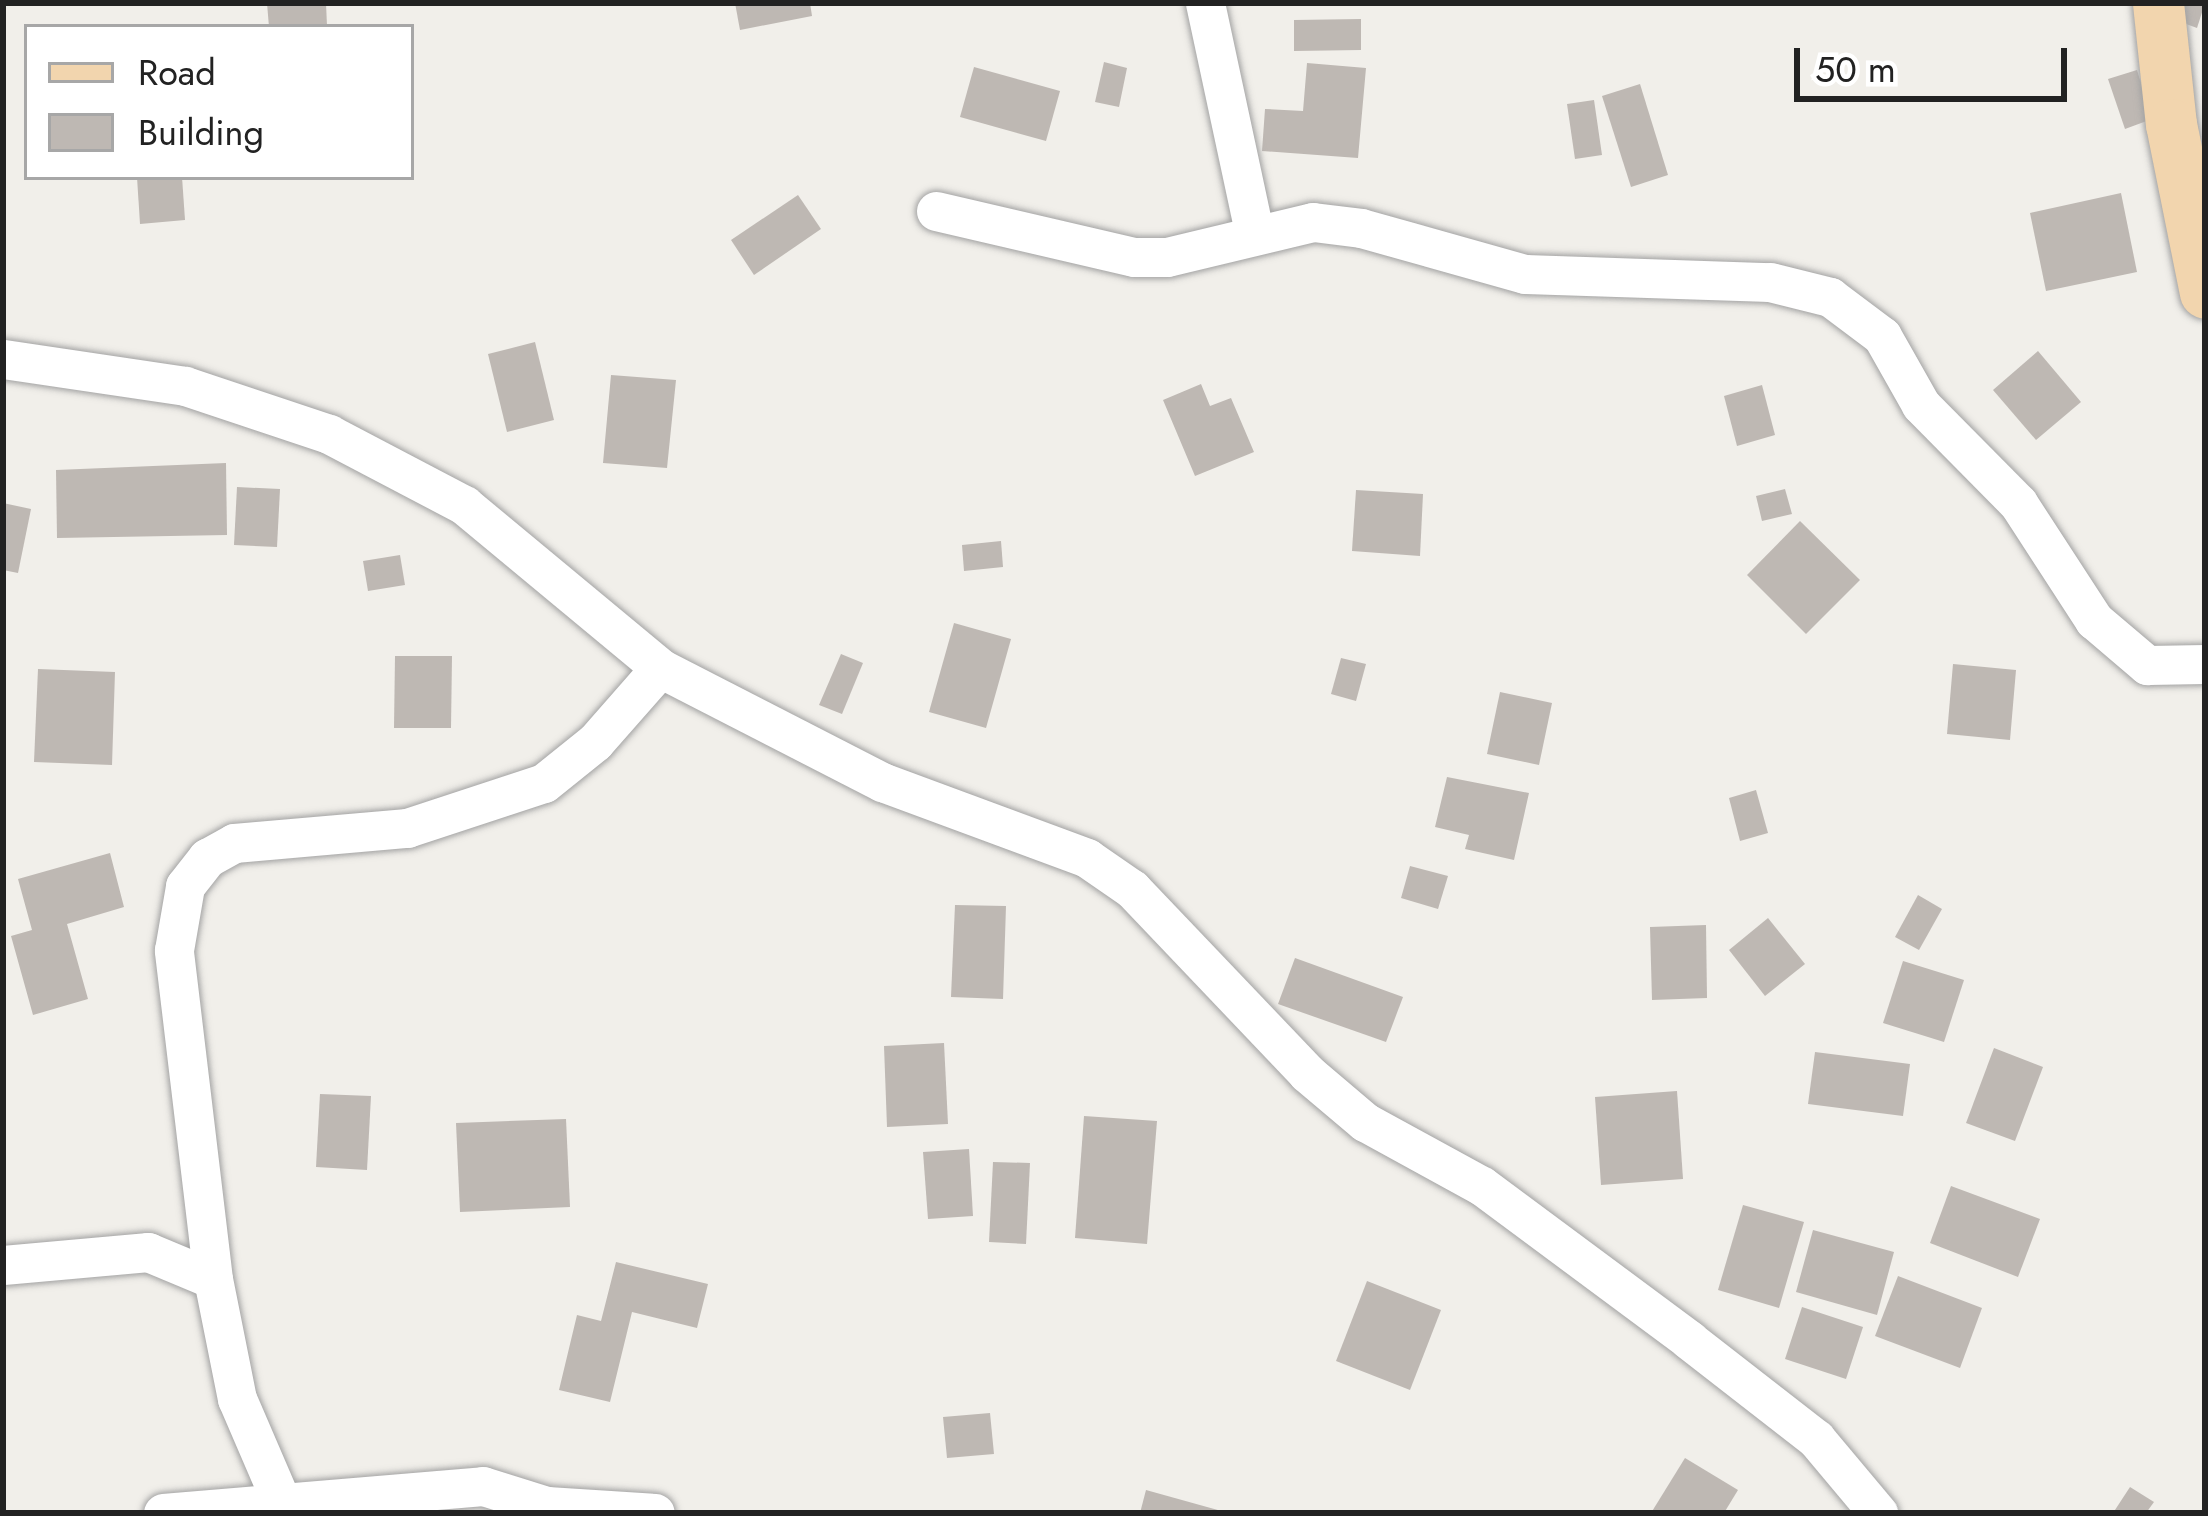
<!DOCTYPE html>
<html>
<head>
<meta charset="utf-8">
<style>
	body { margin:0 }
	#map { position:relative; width:2208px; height:1516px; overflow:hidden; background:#f1efea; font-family:Jost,sans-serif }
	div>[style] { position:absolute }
	.building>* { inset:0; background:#beb8b3 }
	.roads { filter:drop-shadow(0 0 3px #a3a3a3) drop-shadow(0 0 3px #a3a3a3) }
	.minor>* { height:39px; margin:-19.5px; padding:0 19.5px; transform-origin:19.5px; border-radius:19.5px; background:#fff }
	.major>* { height:51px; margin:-25.5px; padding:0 25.5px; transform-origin:25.5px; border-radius:25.5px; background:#f2d5ae }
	span { translate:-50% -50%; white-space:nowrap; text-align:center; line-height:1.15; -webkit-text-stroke:10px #fff; paint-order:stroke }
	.frame { position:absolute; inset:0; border:6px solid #222; pointer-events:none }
	.legend { position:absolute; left:24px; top:24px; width:390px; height:156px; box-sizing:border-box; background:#fff; border:3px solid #a7a7a7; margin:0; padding:15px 21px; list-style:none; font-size:36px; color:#222 }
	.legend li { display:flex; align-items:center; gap:24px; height:60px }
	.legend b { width:60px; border:3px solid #a7a7a7 }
	.scale { position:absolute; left:1794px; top:48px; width:273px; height:54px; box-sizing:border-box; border:6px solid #222; border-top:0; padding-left:15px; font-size:36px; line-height:42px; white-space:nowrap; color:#222; -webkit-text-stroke:9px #fff; paint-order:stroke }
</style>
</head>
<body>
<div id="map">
	<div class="building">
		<div style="clip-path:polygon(267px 3px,326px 3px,327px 26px,269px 27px)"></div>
		<div style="clip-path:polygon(735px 3px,810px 3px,812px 16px,740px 30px)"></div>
		<div style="clip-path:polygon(2175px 3px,2205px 3px,2197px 28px,2170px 18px)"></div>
		<div style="clip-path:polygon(1361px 19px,1361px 50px,1294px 51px,1294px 20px)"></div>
		<div style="clip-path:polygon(1104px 62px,1127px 68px,1119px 107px,1095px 102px)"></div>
		<div style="clip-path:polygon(1307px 63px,1366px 68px,1358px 158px,1262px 151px,1265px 109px,1303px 111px)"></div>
		<div style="clip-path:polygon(974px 67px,1060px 91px,1046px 141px,960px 117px)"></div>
		<div style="clip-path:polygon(2137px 70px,2152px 119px,2125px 129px,2108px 79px)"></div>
		<div style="clip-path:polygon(1640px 84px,1668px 175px,1631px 187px,1602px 96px)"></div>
		<div style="clip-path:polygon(1594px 100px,1602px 155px,1575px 159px,1567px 104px)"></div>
		<div style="clip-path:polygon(137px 177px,182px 177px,185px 220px,140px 224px)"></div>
		<div style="clip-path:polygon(2121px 193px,2137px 272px,2046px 291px,2030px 213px)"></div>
		<div style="clip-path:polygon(798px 195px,821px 229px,754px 275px,731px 240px)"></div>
		<div style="clip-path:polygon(535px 342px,554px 420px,507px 432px,488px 354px)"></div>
		<div style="clip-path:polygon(2038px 351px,2081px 402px,2036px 440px,1993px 390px)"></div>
		<div style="clip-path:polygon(611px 375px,676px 380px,667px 468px,603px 463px)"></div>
		<div style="clip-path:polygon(1201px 384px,1210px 406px,1231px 398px,1254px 452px,1195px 476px,1163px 400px)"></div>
		<div style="clip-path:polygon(1762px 385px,1775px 435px,1737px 446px,1724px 396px)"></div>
		<div style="clip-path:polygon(226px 463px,227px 535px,57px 538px,56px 470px)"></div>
		<div style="clip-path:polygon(237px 487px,280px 489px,277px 547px,234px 545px)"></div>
		<div style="clip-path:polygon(1785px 489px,1792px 514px,1762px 521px,1756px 496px)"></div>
		<div style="clip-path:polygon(1356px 490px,1423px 494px,1420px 556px,1352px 551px)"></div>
		<div style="clip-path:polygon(3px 503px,31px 509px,18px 573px,3px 570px)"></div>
		<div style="clip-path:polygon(1800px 521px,1860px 580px,1806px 634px,1747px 575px)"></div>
		<div style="clip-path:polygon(1001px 541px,1003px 567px,964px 571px,962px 545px)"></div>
		<div style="clip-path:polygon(400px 555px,405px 585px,368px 591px,363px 561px)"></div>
		<div style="clip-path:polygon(954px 623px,1011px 639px,986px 728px,929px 712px)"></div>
		<div style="clip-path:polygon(841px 654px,863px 663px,842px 714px,819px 705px)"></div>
		<div style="clip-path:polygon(395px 656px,452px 656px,451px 728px,394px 728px)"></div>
		<div style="clip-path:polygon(1341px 658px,1366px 664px,1356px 701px,1331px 694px)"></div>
		<div style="clip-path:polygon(1953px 664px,2016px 670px,2010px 740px,1947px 734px)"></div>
		<div style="clip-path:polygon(38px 669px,115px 672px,112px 765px,34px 762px)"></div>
		<div style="clip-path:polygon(1500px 692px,1552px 703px,1539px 765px,1487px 754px)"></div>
		<div style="clip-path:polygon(1447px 777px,1529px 793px,1514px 860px,1465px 849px,1469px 835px,1435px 827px)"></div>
		<div style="clip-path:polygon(1756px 790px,1768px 833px,1740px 841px,1729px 798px)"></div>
		<div style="clip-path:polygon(110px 853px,124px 907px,67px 924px,88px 999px,33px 1015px,11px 936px,32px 930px,18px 879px)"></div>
		<div style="clip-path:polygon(1410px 866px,1448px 876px,1438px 909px,1401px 898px)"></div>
		<div style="clip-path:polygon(1918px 895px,1942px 909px,1919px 950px,1895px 937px)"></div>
		<div style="clip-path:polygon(955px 905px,1006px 906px,1003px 999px,951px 997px)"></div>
		<div style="clip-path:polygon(1768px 918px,1805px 964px,1765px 996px,1729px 950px)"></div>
		<div style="clip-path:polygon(1706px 925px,1707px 998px,1652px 1000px,1650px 927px)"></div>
		<div style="clip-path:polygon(1295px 958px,1403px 997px,1386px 1042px,1278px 1004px)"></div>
		<div style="clip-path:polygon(1903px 961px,1964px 980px,1944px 1042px,1883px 1023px)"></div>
		<div style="clip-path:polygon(944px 1043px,948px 1124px,887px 1127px,884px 1046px)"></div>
		<div style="clip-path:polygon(1994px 1048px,2043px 1067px,2015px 1141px,1966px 1123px)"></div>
		<div style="clip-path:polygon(1815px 1052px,1910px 1064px,1903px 1116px,1808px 1104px)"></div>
		<div style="clip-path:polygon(1677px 1091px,1683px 1179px,1601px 1185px,1595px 1097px)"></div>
		<div style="clip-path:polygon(320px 1094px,371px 1096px,367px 1170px,316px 1167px)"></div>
		<div style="clip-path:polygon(1084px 1116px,1157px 1121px,1147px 1244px,1075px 1238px)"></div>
		<div style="clip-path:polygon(566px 1119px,570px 1207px,460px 1212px,456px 1123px)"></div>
		<div style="clip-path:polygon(969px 1149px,973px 1216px,928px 1219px,923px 1152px)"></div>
		<div style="clip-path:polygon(993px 1162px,1030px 1163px,1026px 1244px,989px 1242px)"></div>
		<div style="clip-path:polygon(1951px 1186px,2040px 1219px,2018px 1277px,1930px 1243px)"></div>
		<div style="clip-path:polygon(1743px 1205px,1804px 1222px,1779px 1308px,1718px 1290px)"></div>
		<div style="clip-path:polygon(1813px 1230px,1894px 1252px,1877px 1315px,1796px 1292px)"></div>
		<div style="clip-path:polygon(616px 1262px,708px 1284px,697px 1328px,632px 1312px,610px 1402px,559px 1390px,577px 1315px,601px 1321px)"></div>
		<div style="clip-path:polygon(1898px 1276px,1982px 1308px,1960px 1368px,1875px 1336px)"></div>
		<div style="clip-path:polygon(1367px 1281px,1441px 1310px,1410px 1390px,1336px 1361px)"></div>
		<div style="clip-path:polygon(1802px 1307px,1863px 1327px,1846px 1379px,1785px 1359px)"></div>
		<div style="clip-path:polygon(990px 1413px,994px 1454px,947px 1458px,943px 1417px)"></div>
		<div style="clip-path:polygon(1685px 1458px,1738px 1490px,1724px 1513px,1651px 1513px)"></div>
		<div style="clip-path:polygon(2130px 1487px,2154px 1502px,2146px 1513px,2113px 1513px)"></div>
		<div style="clip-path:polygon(1146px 1490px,1225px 1512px,1225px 1513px,1140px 1513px)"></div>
	</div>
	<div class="roads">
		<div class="minor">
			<div style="left:1205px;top:3px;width:233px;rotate:77.9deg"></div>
			<div style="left:936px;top:211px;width:203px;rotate:13.1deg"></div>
			<div style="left:1134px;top:257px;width:33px"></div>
			<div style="left:1167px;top:257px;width:150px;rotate:-13.5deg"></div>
			<div style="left:1313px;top:222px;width:48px;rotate:7.1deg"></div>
			<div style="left:1361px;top:228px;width:170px;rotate:15.7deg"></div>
			<div style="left:1525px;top:274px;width:245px;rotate:1.9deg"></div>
			<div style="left:1770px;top:282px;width:62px;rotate:14deg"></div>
			<div style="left:1830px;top:297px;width:65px;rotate:36.9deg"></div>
			<div style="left:1882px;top:336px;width:79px;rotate:60.5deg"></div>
			<div style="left:1921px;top:405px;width:138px;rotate:45.3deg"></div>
			<div style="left:2018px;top:503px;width:140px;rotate:57deg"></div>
			<div style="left:2094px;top:620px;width:70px;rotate:40.3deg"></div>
			<div style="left:2147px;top:665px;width:58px;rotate:-1deg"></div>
			<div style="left:3px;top:359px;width:184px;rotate:8.4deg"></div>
			<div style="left:185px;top:386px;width:152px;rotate:18.4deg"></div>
			<div style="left:329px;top:434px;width:153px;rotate:27.7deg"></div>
			<div style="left:464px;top:505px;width:255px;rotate:39.7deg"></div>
			<div style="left:660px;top:668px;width:250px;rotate:27.2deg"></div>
			<div style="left:882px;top:782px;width:219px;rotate:20.3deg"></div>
			<div style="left:1087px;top:858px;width:55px;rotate:34.6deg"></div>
			<div style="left:1132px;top:889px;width:254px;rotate:46.4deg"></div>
			<div style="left:1307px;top:1073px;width:76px;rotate:40.2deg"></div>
			<div style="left:1365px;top:1122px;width:133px;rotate:28.7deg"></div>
			<div style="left:1482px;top:1186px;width:258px;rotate:36.6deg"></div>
			<div style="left:1689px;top:1340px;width:161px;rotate:37.9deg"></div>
			<div style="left:1816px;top:1439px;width:97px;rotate:50deg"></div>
			<div style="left:3px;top:1265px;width:146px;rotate:-5.1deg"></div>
			<div style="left:148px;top:1252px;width:70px;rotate:22.6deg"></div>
			<div style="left:281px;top:1501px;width:111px;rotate:-113.3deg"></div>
			<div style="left:237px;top:1399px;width:122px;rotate:-101.3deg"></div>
			<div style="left:213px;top:1279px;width:331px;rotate:-96.8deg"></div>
			<div style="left:174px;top:950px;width:65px;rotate:-80.2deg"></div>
			<div style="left:185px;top:886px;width:36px;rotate:-52deg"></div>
			<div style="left:207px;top:858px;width:31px;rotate:-29deg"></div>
			<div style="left:234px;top:843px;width:174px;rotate:-5deg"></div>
			<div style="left:407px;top:828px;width:144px;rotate:-18.2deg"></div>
			<div style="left:544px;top:783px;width:65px;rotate:-38.8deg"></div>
			<div style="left:595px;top:742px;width:98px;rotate:-48.7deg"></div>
			<div style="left:163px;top:1513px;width:321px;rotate:-4.8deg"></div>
			<div style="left:483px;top:1486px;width:67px;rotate:17.4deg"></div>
			<div style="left:547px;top:1506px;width:108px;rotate:3.7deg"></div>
		</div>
		<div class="major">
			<div style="left:2158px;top:3px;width:122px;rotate:83.9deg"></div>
			<div style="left:2171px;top:124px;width:172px;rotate:78.6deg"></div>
		</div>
	</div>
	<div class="frame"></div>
	<ul class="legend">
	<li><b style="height:15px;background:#f2d5ae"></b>Road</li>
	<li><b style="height:33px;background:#beb8b3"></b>Building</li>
	</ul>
	<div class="scale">50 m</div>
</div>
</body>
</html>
